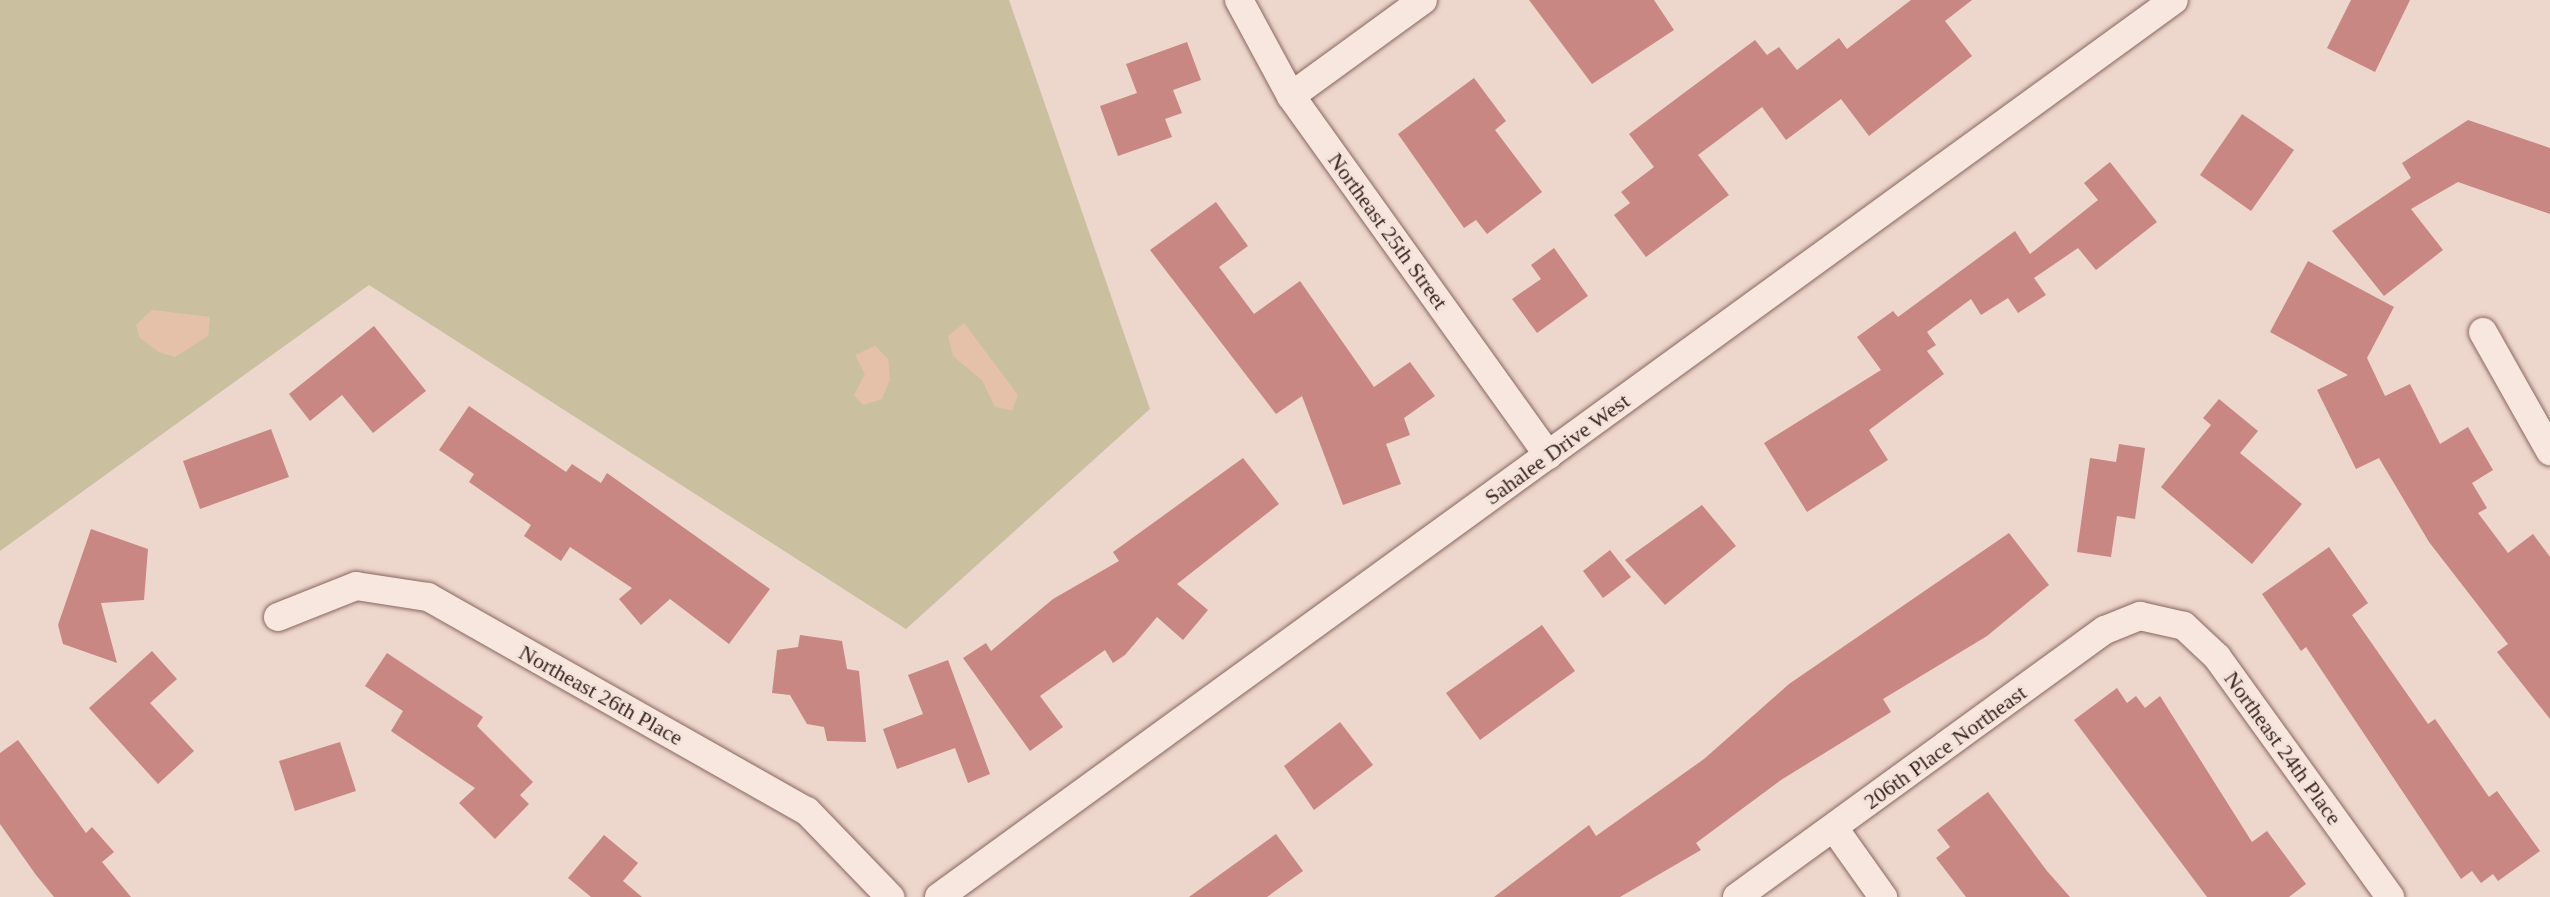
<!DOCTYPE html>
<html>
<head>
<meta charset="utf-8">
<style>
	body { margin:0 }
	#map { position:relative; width:2550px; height:897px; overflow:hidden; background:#edd6cb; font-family:Georgia,serif }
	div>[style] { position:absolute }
	.green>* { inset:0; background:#cac09f }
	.sand>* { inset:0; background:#e6c1aa }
	.building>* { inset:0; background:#c88783 }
	.roads { filter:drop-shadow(0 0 2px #886760) drop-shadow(0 0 2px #886760) }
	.street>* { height:28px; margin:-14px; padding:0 14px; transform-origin:14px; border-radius:14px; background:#f7e7de }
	span { translate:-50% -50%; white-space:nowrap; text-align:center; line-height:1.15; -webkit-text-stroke:6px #f4e3da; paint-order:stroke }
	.street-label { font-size:22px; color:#3a2522 }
</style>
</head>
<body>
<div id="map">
	<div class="green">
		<div style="clip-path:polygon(0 0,1009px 0,1150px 409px,906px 629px,369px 285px,0 551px)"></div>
	</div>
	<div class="sand">
		<div style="clip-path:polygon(152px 310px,210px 317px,208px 336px,175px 357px,159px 352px,140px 338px,136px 325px)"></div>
		<div style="clip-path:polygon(964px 323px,1018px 395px,1012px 410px,995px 407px,982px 380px,953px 356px,948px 336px)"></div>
		<div style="clip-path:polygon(875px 346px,888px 359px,890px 379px,882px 399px,863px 405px,854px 395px,865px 374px,855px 355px)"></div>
	</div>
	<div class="building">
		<div style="clip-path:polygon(1529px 0,1654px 0,1674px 30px,1592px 84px)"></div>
		<div style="clip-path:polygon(1911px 0,1972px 0,1945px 21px,1972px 56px,1869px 136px,1841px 99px,1786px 140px,1762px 107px,1698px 155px,1729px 195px,1646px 257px,1614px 215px,1630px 203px,1621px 192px,1654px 167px,1629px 134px,1755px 40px,1767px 55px,1779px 47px,1797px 70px,1839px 38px,1847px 49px)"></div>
		<div style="clip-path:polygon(2351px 0,2410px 0,2375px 72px,2327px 48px)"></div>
		<div style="clip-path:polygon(1187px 42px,1201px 80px,1173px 90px,1182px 113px,1165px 119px,1172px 137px,1118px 156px,1100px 106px,1137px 93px,1126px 64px)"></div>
		<div style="clip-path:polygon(1474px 78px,1506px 121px,1495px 130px,1542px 192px,1487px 234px,1476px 220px,1464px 228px,1398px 134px)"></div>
		<div style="clip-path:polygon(2242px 114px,2294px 150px,2251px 211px,2200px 175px)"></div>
		<div style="clip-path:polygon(2468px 120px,2550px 148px,2550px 214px,2458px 182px,2411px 209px,2443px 250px,2384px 296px,2332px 231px,2411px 178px,2402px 163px)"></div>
		<div style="clip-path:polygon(2110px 162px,2157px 222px,2096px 270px,2078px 248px,2034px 278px,2046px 295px,2018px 313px,2008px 298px,1981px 315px,1971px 299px,1927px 332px,1936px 345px,1927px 351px,1944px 374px,1869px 430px,1888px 460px,1807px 512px,1764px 443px,1881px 370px,1857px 337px,1893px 311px,1898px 317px,2015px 231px,2030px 254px,2098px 200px,2084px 183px)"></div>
		<div style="clip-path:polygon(1216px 202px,1248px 246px,1219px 267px,1254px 314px,1300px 281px,1374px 387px,1410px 362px,1435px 396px,1404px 418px,1410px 435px,1386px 444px,1401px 484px,1343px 505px,1302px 396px,1276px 414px,1150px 250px)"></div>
		<div style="clip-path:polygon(1554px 248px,1588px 296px,1537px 333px,1512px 299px,1541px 279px,1531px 265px)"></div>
		<div style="clip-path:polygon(2308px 261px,2394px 307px,2367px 358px,2385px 396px,2410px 384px,2440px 444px,2468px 427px,2493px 470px,2472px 483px,2487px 508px,2478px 513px,2508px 553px,2533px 534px,2550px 557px,2550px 719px,2497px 652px,2508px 644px,2429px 542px,2379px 458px,2356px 469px,2317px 390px,2348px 375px,2270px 332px)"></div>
		<div style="clip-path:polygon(374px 326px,426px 391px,373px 433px,342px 395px,310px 421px,289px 394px)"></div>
		<div style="clip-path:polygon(2219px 399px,2258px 431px,2240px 453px,2302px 504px,2252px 564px,2161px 487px,2211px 425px,2203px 418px)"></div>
		<div style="clip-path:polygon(469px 406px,566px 472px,572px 464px,601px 483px,607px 473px,770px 589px,729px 644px,670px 599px,641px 625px,619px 599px,632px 588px,570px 547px,561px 561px,524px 536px,531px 525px,469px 482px,474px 474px,439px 450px)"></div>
		<div style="clip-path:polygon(271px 429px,289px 477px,200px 509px,183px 461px)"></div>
		<div style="clip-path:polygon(2119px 444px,2145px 448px,2135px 519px,2117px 516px,2111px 557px,2077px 552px,2090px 458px,2116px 462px)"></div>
		<div style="clip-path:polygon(1243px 458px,1279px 504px,1177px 584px,1208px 610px,1183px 640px,1157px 617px,1125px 655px,1113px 663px,1105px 650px,1040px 696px,1063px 727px,1030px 751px,963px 658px,986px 643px,991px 651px,1053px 599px,1119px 561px,1113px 552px)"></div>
		<div style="clip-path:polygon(1702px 505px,1736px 546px,1665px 605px,1625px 560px)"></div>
		<div style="clip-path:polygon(91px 529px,148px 549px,144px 600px,101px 603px,117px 663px,63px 644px,58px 625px)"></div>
		<div style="clip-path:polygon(2009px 533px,2049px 585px,1987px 636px,1883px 699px,1891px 712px,1781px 780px,1696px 843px,1701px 850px,1620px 897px,1494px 897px,1589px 825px,1596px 836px,1704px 759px,1789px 684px)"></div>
		<div style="clip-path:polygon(2329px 547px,2368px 603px,2352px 615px,2428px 724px,2435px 719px,2489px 797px,2497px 791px,2540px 851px,2498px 881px,2493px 874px,2481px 883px,2472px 871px,2461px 879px,2306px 647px,2301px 651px,2262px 594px)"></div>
		<div style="clip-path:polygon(1610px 550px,1631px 577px,1603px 598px,1583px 571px)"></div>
		<div style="clip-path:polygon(1542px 625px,1575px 671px,1480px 740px,1446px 693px)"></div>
		<div style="clip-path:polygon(800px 635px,842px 641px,847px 669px,859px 671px,866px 742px,827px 741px,824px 727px,807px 724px,790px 695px,772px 693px,777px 650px,798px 647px)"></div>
		<div style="clip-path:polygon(152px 651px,177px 679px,150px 703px,194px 751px,158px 784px,89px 708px)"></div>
		<div style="clip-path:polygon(387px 653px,483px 717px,477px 726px,533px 782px,520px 795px,529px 804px,495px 839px,459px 803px,475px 788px,391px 731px,403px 711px,365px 686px)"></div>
		<div style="clip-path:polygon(948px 660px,990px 774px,968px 783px,955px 748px,897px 769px,883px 729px,923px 714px,908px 675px)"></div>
		<div style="clip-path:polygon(2117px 688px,2127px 703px,2136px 696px,2145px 708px,2160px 696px,2252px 842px,2267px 831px,2306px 884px,2289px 897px,2207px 897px,2074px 720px)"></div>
		<div style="clip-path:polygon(1340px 722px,1373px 765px,1314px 810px,1284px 766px)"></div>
		<div style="clip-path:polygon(18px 740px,86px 833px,92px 827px,114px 852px,102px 862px,131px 897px,54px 897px,36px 875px,0 824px,0 753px)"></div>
		<div style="clip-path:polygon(340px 742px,356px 791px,295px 811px,279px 761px)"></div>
		<div style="clip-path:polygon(1988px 792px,2047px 871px,2070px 897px,1966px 897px,1936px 858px,1950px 847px,1937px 830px)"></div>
		<div style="clip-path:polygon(1276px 834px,1303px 871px,1267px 897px,1189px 897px)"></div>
		<div style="clip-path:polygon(604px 835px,638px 863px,623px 881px,642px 897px,591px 897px,568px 878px)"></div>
	</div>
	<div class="roads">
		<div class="street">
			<div style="left:1239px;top:0;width:109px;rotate:61.6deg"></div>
			<div style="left:1291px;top:96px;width:442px;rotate:54.4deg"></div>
			<div style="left:1291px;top:96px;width:163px;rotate:-36deg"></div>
			<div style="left:2483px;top:332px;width:137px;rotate:60.6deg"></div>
			<div style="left:278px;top:617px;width:84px;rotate:-21.7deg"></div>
			<div style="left:356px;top:586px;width:73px;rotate:8.7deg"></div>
			<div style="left:428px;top:597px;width:435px;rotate:29.5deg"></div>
			<div style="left:807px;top:811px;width:120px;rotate:46deg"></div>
			<div style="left:1834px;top:828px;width:85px;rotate:54.6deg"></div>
			<div style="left:939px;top:897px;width:1526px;rotate:-35.99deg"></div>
			<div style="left:1737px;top:897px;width:455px;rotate:-36deg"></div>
			<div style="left:2105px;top:630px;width:38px;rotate:-22deg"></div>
			<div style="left:2140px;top:616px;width:45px;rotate:12.8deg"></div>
			<div style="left:2184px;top:626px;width:45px;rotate:43.2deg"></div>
			<div style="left:2217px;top:657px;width:296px;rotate:54.2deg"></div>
		</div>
	</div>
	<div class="street-label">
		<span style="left:1388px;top:231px;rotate:54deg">Northeast 25th Street</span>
		<span style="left:1557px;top:449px;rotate:-36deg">Sahalee Drive West</span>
		<span style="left:601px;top:695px;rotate:29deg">Northeast 26th Place</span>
		<span style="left:1945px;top:747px;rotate:-36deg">206th Place Northeast</span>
		<span style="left:2283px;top:748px;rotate:54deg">Northeast 24th Place</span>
	</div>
</div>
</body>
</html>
